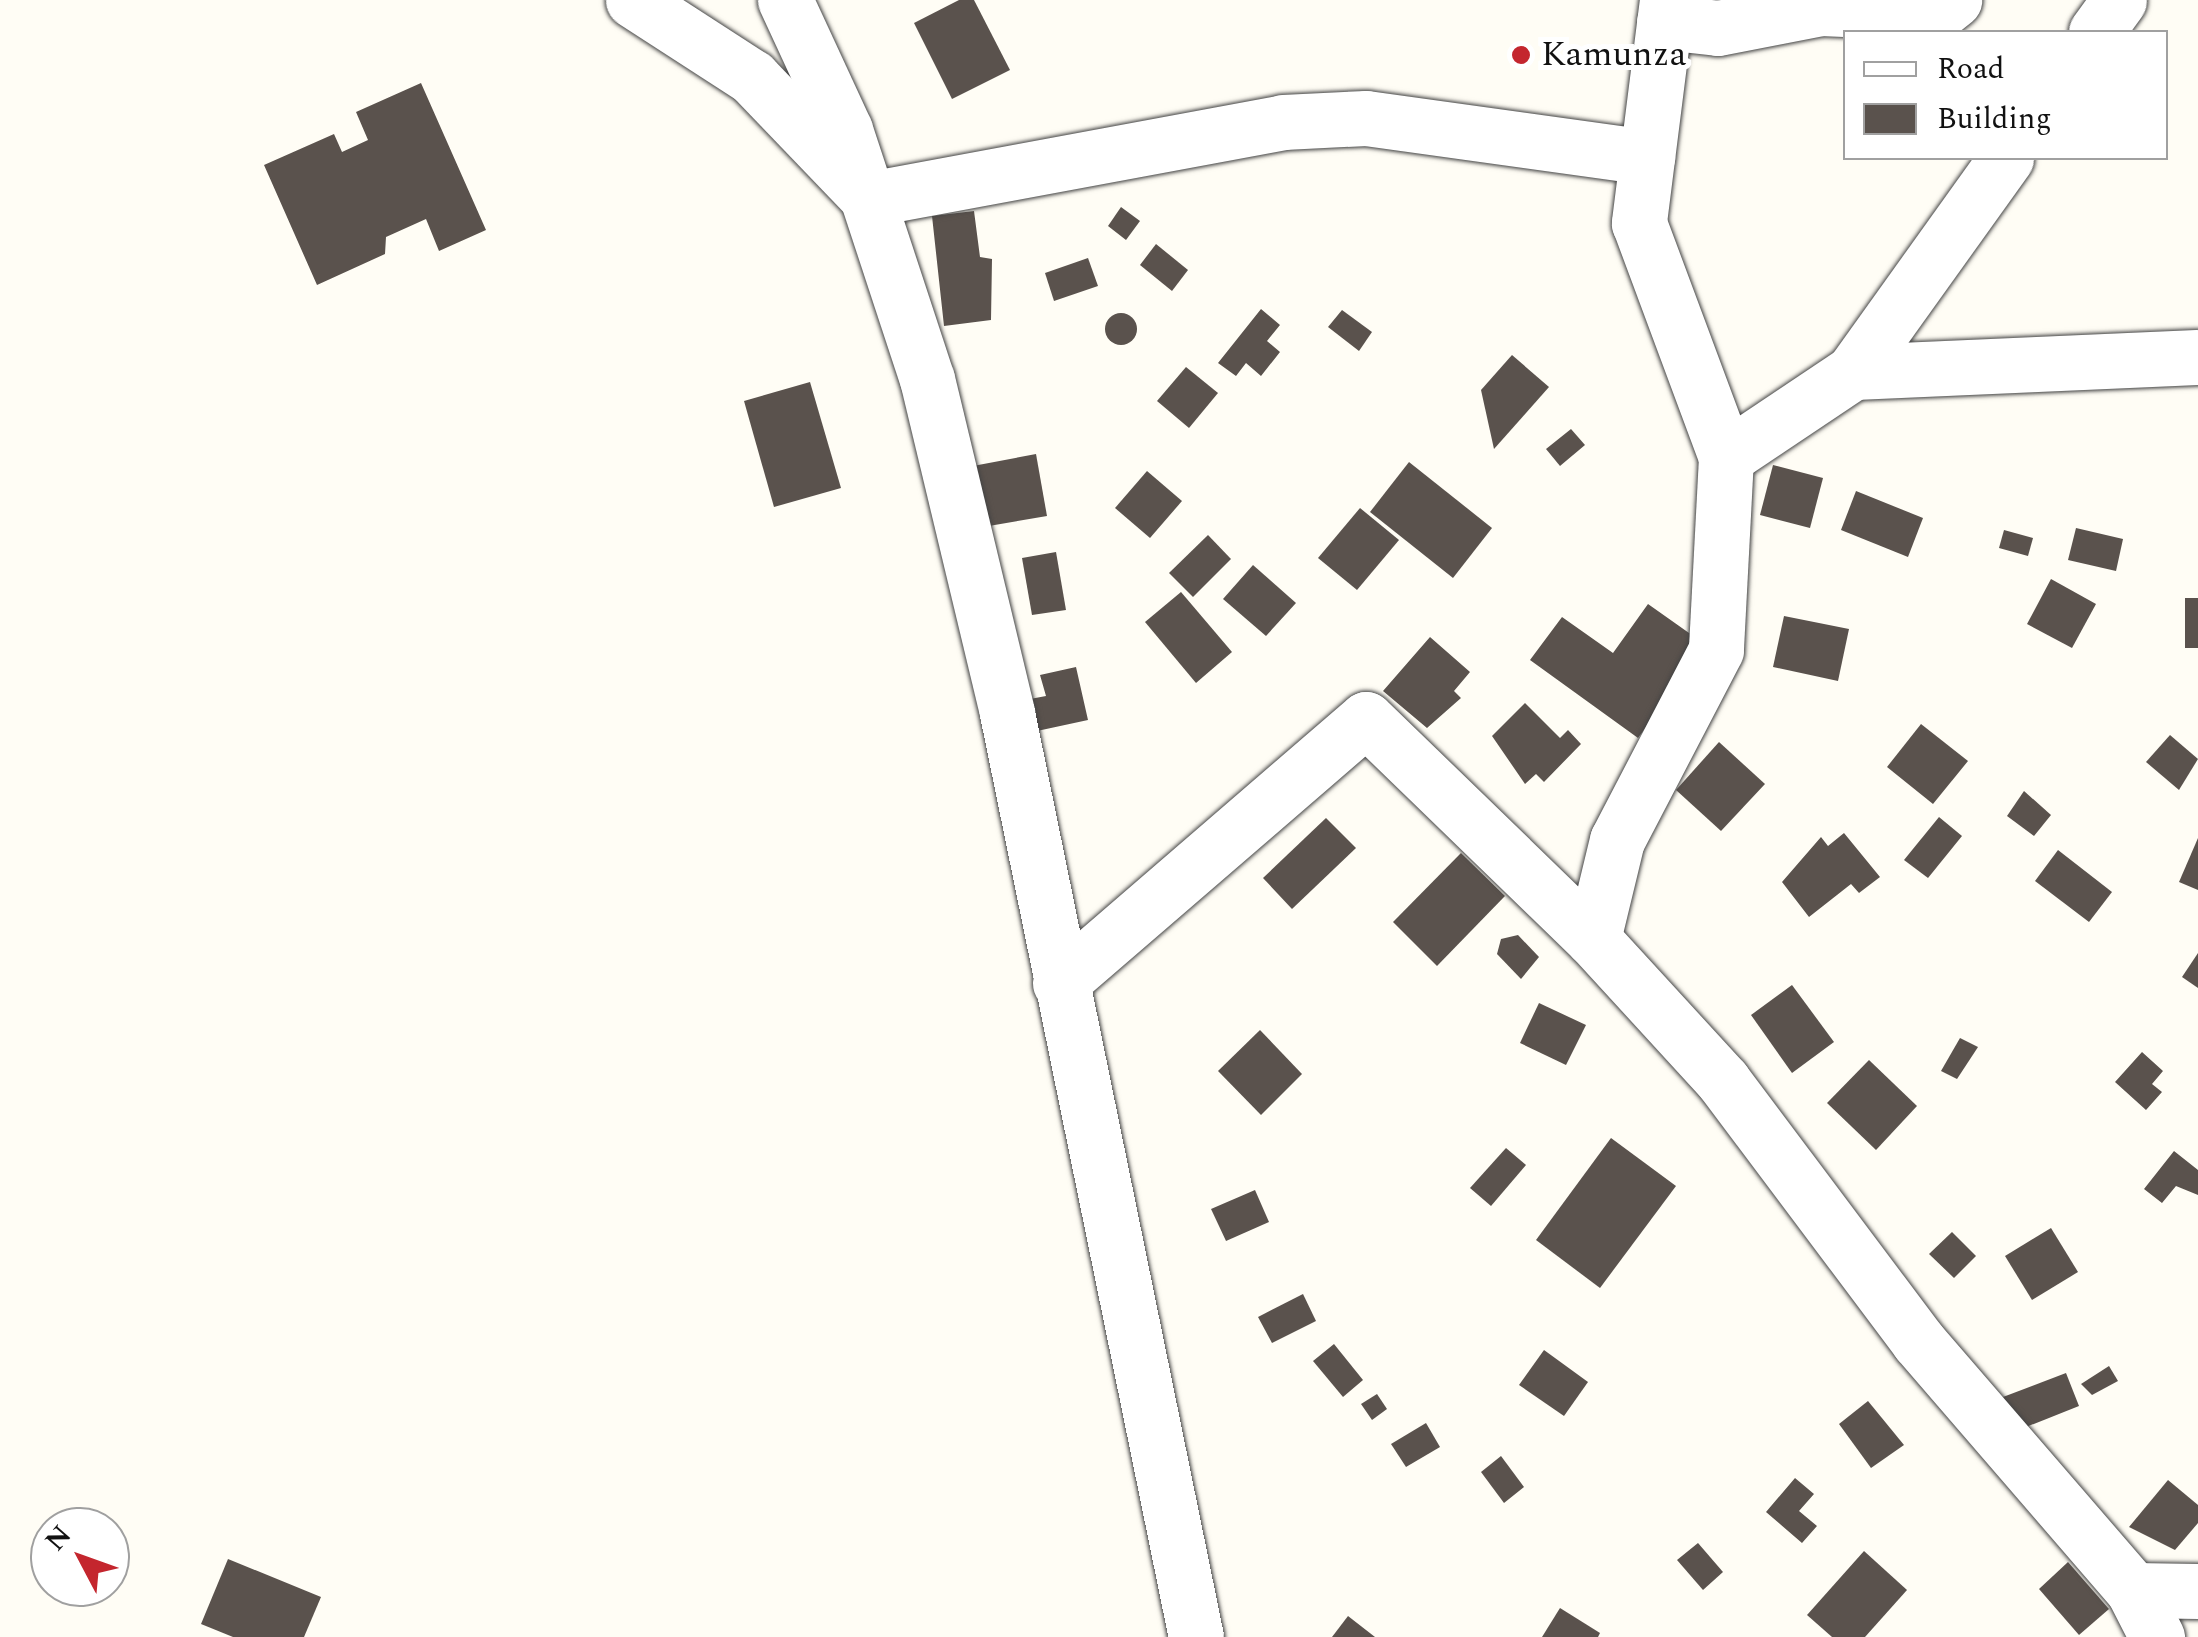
<!DOCTYPE html>
<html>
<head>
<meta charset="utf-8">
<style>
	body { margin:0 }
	#map { position:relative; width:2198px; height:1637px; overflow:hidden; background:#fffdf5; font-family:Spectral,serif }
	div>[style] { position:absolute }
	.building>* { inset:0; background:#5a524d }
	.round { border-radius:50% }
	.roads { filter:drop-shadow(0 0 2px #444) drop-shadow(0 0 2px #444) }
	.minor>* { height:55px; margin:-27.5px; padding:0 27.5px; transform-origin:27.5px; border-radius:27.5px; background:#fff }
	.dots>* { width:28px; height:28px; translate:-50% -50%; box-sizing:border-box; border:5px solid #fff; border-radius:50% }
	span { translate:-50% -50%; white-space:nowrap; text-align:center; line-height:1.15; -webkit-text-stroke:10px #fff; paint-order:stroke }
	.poi-label { font-size:35px; color:#111 }
	.left { translate:0 -50%; text-align:left }
	.legend { position:absolute; left:1843px; top:30px; width:325px; height:130px; box-sizing:border-box; background:#fff; border:2px solid #a0a0a0; margin:0; padding:12px 18px; list-style:none; font-size:30px; color:#111 }
	.legend li { display:flex; align-items:center; gap:20px; height:50px }
	.legend b { width:50px; border:2px solid #a0a0a0 }
	.north { position:absolute; left:30px; top:1507px; width:100px; height:100px; box-sizing:border-box; background:#fff; border:2px solid #a0a0a0; border-radius:50%; rotate:311deg; font-size:28px; font-weight:700; line-height:40px; text-align:center; color:#111 }
	.north::after { content:''; display:block; margin:auto; width:35px; height:45px; background:#c4262e; clip-path:polygon(50% 0,100% 100%,50% 72%,0 100%) }
</style>
</head>
<body>
<div id="map">
	<div class="building">
		<div style="clip-path:polygon(959px 0,974px 0,1010px 70px,952px 99px,914px 23px)"></div>
		<div style="clip-path:polygon(421px 83px,486px 230px,439px 251px,426px 219px,386px 237px,385px 254px,317px 285px,264px 165px,334px 134px,342px 152px,368px 140px,356px 112px)"></div>
		<div style="clip-path:polygon(1121px 207px,1140px 221px,1126px 240px,1108px 226px)"></div>
		<div style="clip-path:polygon(974px 211px,980px 257px,992px 259px,991px 320px,944px 326px,932px 216px)"></div>
		<div style="clip-path:polygon(1156px 244px,1188px 270px,1172px 291px,1140px 265px)"></div>
		<div style="clip-path:polygon(1088px 258px,1098px 286px,1054px 301px,1045px 273px)"></div>
		<div style="clip-path:polygon(1261px 309px,1280px 325px,1267px 341px,1280px 352px,1261px 376px,1246px 363px,1236px 376px,1218px 363px)"></div>
		<div style="clip-path:polygon(1342px 310px,1372px 332px,1359px 351px,1328px 327px)"></div>
		<div class="round" style="left:1105px;top:313px;width:32px;height:32px"></div>
		<div style="clip-path:polygon(1512px 355px,1549px 387px,1494px 449px,1481px 390px)"></div>
		<div style="clip-path:polygon(1186px 367px,1218px 393px,1189px 428px,1157px 401px)"></div>
		<div style="clip-path:polygon(810px 382px,841px 488px,774px 507px,744px 401px)"></div>
		<div style="clip-path:polygon(1571px 429px,1585px 445px,1560px 466px,1546px 449px)"></div>
		<div style="clip-path:polygon(1036px 454px,1047px 516px,983px 527px,973px 466px)"></div>
		<div style="clip-path:polygon(1409px 462px,1492px 528px,1453px 578px,1370px 512px)"></div>
		<div style="clip-path:polygon(1773px 465px,1823px 478px,1810px 528px,1760px 515px)"></div>
		<div style="clip-path:polygon(1147px 471px,1182px 501px,1150px 538px,1115px 508px)"></div>
		<div style="clip-path:polygon(1856px 491px,1923px 518px,1908px 557px,1841px 530px)"></div>
		<div style="clip-path:polygon(1360px 508px,1399px 540px,1357px 590px,1318px 558px)"></div>
		<div style="clip-path:polygon(2076px 528px,2123px 539px,2116px 571px,2068px 560px)"></div>
		<div style="clip-path:polygon(2004px 530px,2033px 538px,2028px 556px,1999px 548px)"></div>
		<div style="clip-path:polygon(1208px 535px,1231px 559px,1193px 597px,1169px 573px)"></div>
		<div style="clip-path:polygon(1056px 552px,1066px 610px,1032px 615px,1022px 558px)"></div>
		<div style="clip-path:polygon(1253px 565px,1296px 603px,1266px 636px,1223px 599px)"></div>
		<div style="clip-path:polygon(2051px 579px,2096px 604px,2072px 648px,2027px 624px)"></div>
		<div style="clip-path:polygon(1181px 592px,1232px 652px,1196px 683px,1145px 622px)"></div>
		<div style="clip-path:polygon(2185px 598px,2198px 598px,2198px 648px,2185px 648px)"></div>
		<div style="clip-path:polygon(1648px 604px,1706px 645px,1638px 738px,1530px 660px,1562px 617px,1613px 653px)"></div>
		<div style="clip-path:polygon(1784px 616px,1849px 629px,1838px 681px,1773px 667px)"></div>
		<div style="clip-path:polygon(1430px 637px,1470px 672px,1454px 691px,1461px 698px,1427px 728px,1383px 691px)"></div>
		<div style="clip-path:polygon(1076px 667px,1088px 720px,1037px 731px,1030px 699px,1046px 696px,1040px 675px)"></div>
		<div style="clip-path:polygon(1525px 703px,1560px 738px,1568px 730px,1581px 744px,1544px 782px,1536px 774px,1525px 784px,1492px 736px)"></div>
		<div style="clip-path:polygon(1921px 724px,1968px 761px,1933px 804px,1887px 767px)"></div>
		<div style="clip-path:polygon(2170px 735px,2198px 759px,2179px 790px,2146px 762px)"></div>
		<div style="clip-path:polygon(1719px 742px,1765px 784px,1721px 831px,1676px 790px)"></div>
		<div style="clip-path:polygon(2024px 791px,2051px 815px,2034px 836px,2007px 816px)"></div>
		<div style="clip-path:polygon(1939px 817px,1962px 836px,1928px 878px,1904px 860px)"></div>
		<div style="clip-path:polygon(1326px 818px,1356px 848px,1292px 909px,1263px 878px)"></div>
		<div style="clip-path:polygon(1844px 833px,1880px 877px,1859px 893px,1851px 884px,1809px 917px,1782px 882px,1821px 837px,1828px 846px)"></div>
		<div style="clip-path:polygon(2198px 838px,2198px 890px,2179px 882px)"></div>
		<div style="clip-path:polygon(2058px 850px,2112px 892px,2089px 922px,2035px 881px)"></div>
		<div style="clip-path:polygon(1461px 853px,1505px 896px,1437px 966px,1393px 922px)"></div>
		<div style="clip-path:polygon(1518px 935px,1539px 957px,1521px 979px,1497px 954px,1501px 939px)"></div>
		<div style="clip-path:polygon(2198px 953px,2198px 988px,2182px 977px)"></div>
		<div style="clip-path:polygon(1792px 985px,1834px 1042px,1792px 1073px,1751px 1015px)"></div>
		<div style="clip-path:polygon(1539px 1003px,1586px 1025px,1566px 1065px,1520px 1043px)"></div>
		<div style="clip-path:polygon(1260px 1030px,1302px 1074px,1261px 1115px,1218px 1071px)"></div>
		<div style="clip-path:polygon(1960px 1038px,1978px 1047px,1957px 1079px,1941px 1071px)"></div>
		<div style="clip-path:polygon(2142px 1052px,2163px 1071px,2152px 1084px,2162px 1092px,2146px 1110px,2115px 1082px)"></div>
		<div style="clip-path:polygon(1869px 1060px,1917px 1106px,1876px 1150px,1827px 1103px)"></div>
		<div style="clip-path:polygon(1611px 1138px,1676px 1186px,1600px 1288px,1536px 1240px)"></div>
		<div style="clip-path:polygon(1506px 1148px,1526px 1165px,1491px 1206px,1470px 1188px)"></div>
		<div style="clip-path:polygon(2174px 1151px,2198px 1170px,2198px 1195px,2176px 1186px,2162px 1203px,2144px 1189px)"></div>
		<div style="clip-path:polygon(1255px 1190px,1269px 1222px,1226px 1241px,1211px 1209px)"></div>
		<div style="clip-path:polygon(2051px 1228px,2078px 1272px,2032px 1300px,2005px 1256px)"></div>
		<div style="clip-path:polygon(1952px 1232px,1976px 1256px,1954px 1278px,1929px 1254px)"></div>
		<div style="clip-path:polygon(1303px 1294px,1316px 1321px,1272px 1343px,1258px 1317px)"></div>
		<div style="clip-path:polygon(1334px 1344px,1363px 1380px,1343px 1397px,1313px 1361px)"></div>
		<div style="clip-path:polygon(1544px 1350px,1588px 1382px,1564px 1416px,1519px 1385px)"></div>
		<div style="clip-path:polygon(2109px 1366px,2118px 1381px,2092px 1395px,2081px 1384px)"></div>
		<div style="clip-path:polygon(2066px 1373px,2079px 1406px,2016px 1431px,2003px 1397px)"></div>
		<div style="clip-path:polygon(1377px 1394px,1387px 1409px,1372px 1420px,1361px 1404px)"></div>
		<div style="clip-path:polygon(1868px 1401px,1904px 1445px,1871px 1468px,1839px 1424px)"></div>
		<div style="clip-path:polygon(1426px 1423px,1440px 1447px,1406px 1467px,1391px 1444px)"></div>
		<div style="clip-path:polygon(1501px 1456px,1524px 1487px,1504px 1503px,1481px 1472px)"></div>
		<div style="clip-path:polygon(1795px 1478px,1814px 1494px,1799px 1511px,1817px 1526px,1802px 1543px,1766px 1512px)"></div>
		<div style="clip-path:polygon(2168px 1480px,2198px 1505px,2198px 1523px,2175px 1550px,2129px 1527px)"></div>
		<div style="clip-path:polygon(1698px 1543px,1723px 1572px,1703px 1590px,1677px 1560px)"></div>
		<div style="clip-path:polygon(1864px 1551px,1907px 1590px,1865px 1637px,1832px 1637px,1807px 1615px)"></div>
		<div style="clip-path:polygon(228px 1559px,321px 1597px,304px 1637px,233px 1637px,201px 1624px)"></div>
		<div style="clip-path:polygon(2068px 1562px,2109px 1609px,2079px 1635px,2039px 1589px)"></div>
		<div style="clip-path:polygon(1560px 1608px,1600px 1633px,1598px 1637px,1542px 1637px)"></div>
		<div style="clip-path:polygon(1348px 1616px,1375px 1637px,1332px 1637px)"></div>
	</div>
	<div class="roads">
		<div class="minor">
			<div style="left:633px;top:0;width:142px;rotate:32.9deg"></div>
			<div style="left:752px;top:77px;width:169px;rotate:46.2deg"></div>
			<div style="left:869px;top:199px;width:421px;rotate:-10.5deg"></div>
			<div style="left:1283px;top:122px;width:83px;rotate:-2.8deg"></div>
			<div style="left:1366px;top:118px;width:284px;rotate:7.9deg"></div>
			<div style="left:785px;top:0;width:143px;rotate:65.2deg"></div>
			<div style="left:845px;top:130px;width:262px;rotate:71.8deg"></div>
			<div style="left:927px;top:379px;width:343px;rotate:76.5deg"></div>
			<div style="left:1007px;top:713px;width:943px;rotate:78.44deg"></div>
			<div style="left:1667px;top:0;width:225px;rotate:97.2deg"></div>
			<div style="left:1639px;top:223px;width:250px;rotate:69.6deg"></div>
			<div style="left:1726px;top:457px;width:193px;rotate:93deg"></div>
			<div style="left:1716px;top:650px;width:214px;rotate:117.5deg"></div>
			<div style="left:1617px;top:840px;width:102px;rotate:103.6deg"></div>
			<div style="left:1593px;top:939px;width:193px;rotate:47.5deg"></div>
			<div style="left:1723px;top:1081px;width:325px;rotate:53.1deg"></div>
			<div style="left:1918px;top:1341px;width:329px;rotate:49.2deg"></div>
			<div style="left:2133px;top:1590px;width:53px;rotate:62.9deg"></div>
			<div style="left:1664px;top:22px;width:54px;rotate:6.3deg"></div>
			<div style="left:1718px;top:28px;width:105px;rotate:-11deg"></div>
			<div style="left:1821px;top:8px;width:117px;rotate:2.4deg"></div>
			<div style="left:1938px;top:13px;width:21px;rotate:-39deg"></div>
			<div style="left:2096px;top:32px;width:39px;rotate:-54deg"></div>
			<div style="left:1853px;top:372px;width:345px;rotate:-2.5deg"></div>
			<div style="left:1726px;top:457px;width:153px;rotate:-33.8deg"></div>
			<div style="left:1853px;top:372px;width:263px;rotate:-54.4deg"></div>
			<div style="left:1060px;top:983px;width:404px;rotate:-40.8deg"></div>
			<div style="left:1366px;top:719px;width:316px;rotate:44.1deg"></div>
			<div style="left:2133px;top:1590px;width:65px;rotate:0.9deg"></div>
		</div>
	</div>
	<div class="dots">
		<div style="left:1521px;top:55px;background:#c4262e"></div>
	</div>
	<div class="poi-label">
		<span class="left" style="left:1541px;top:55px">Kamunza</span>
	</div>
	<ul class="legend">
	<li><b style="height:12px;background:#fff"></b>Road</li>
	<li><b style="height:28px;background:#5a524d"></b>Building</li>
	</ul>
	<div class="north">N</div>
</div>
</body>
</html>
